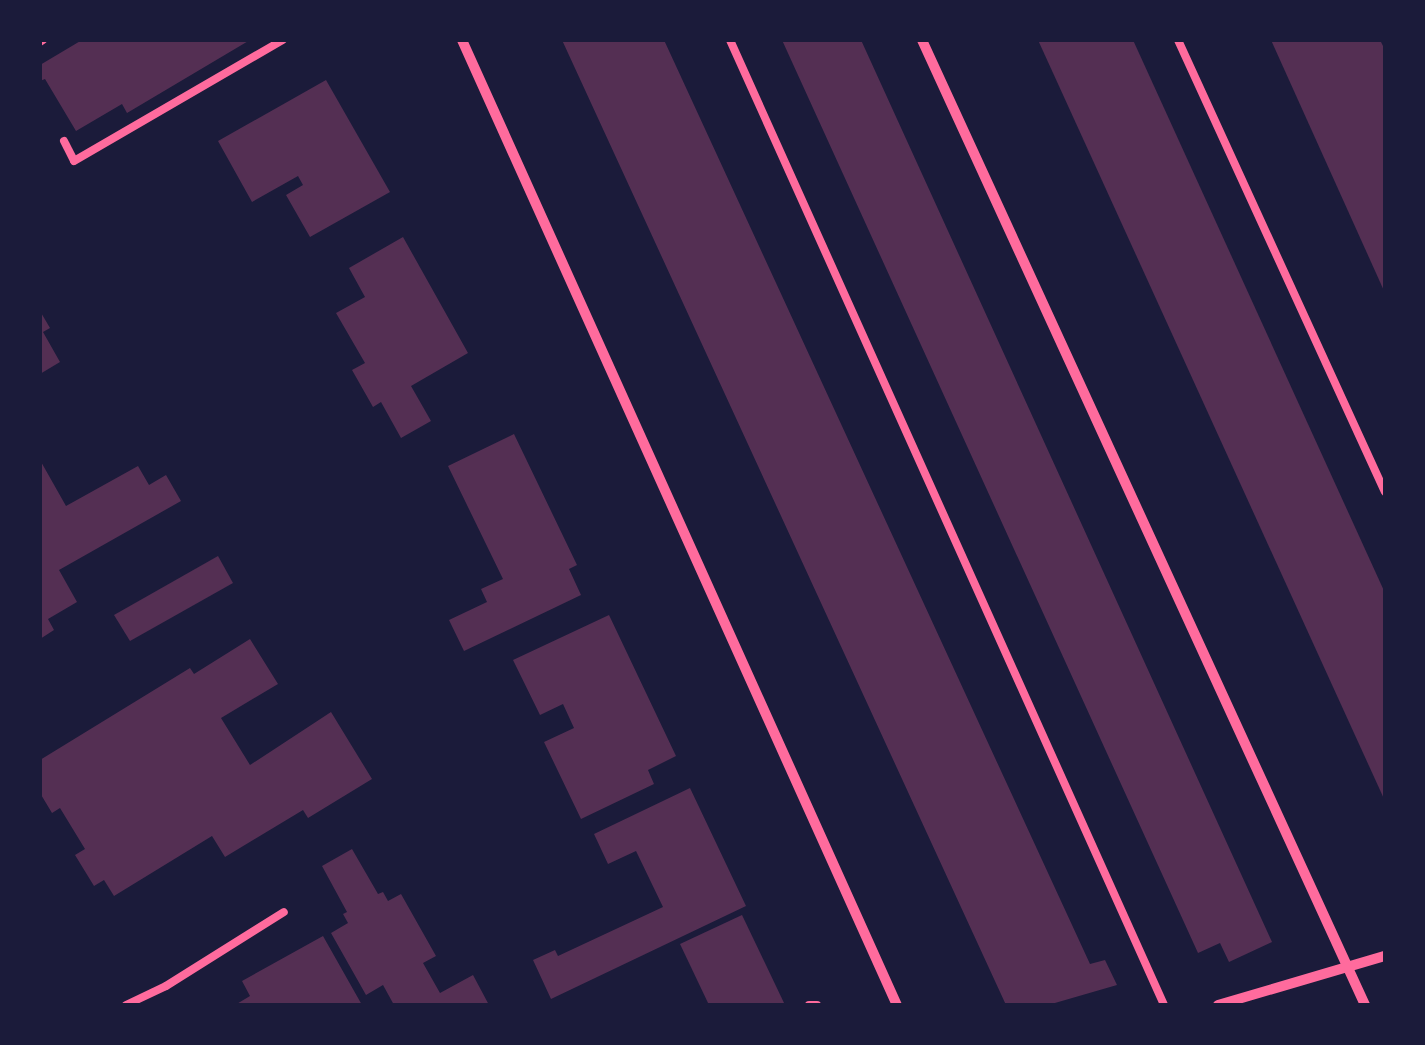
<!DOCTYPE html>
<html>
<head>
<meta charset="utf-8">
<style>
	body { margin:0 }
	#map { position:relative; width:1425px; height:1045px; overflow:hidden; background:#1b1b3a; font-family:"Sofia Sans Condensed",sans-serif }
	div>[style] { position:absolute }
	.building>* { inset:0; background:#542f53 }
	.service>* { height:8px; margin:-4px; padding:0 4px; transform-origin:4px; border-radius:4px; background:#ff6b9d }
	.minor>* { height:10px; margin:-5px; padding:0 5px; transform-origin:5px; border-radius:5px; background:#ff6b9d }
	span { translate:-50% -50%; white-space:nowrap; text-align:center; line-height:1.15; -webkit-text-stroke:9px #1b1b3a; paint-order:stroke }
	.frame { position:absolute; inset:0; border:42px solid #1b1b3a; pointer-events:none }
</style>
</head>
<body>
<div id="map">
	<div class="building">
		<div style="clip-path:polygon(82px 40px,250px 40px,127px 113px,122px 104px,76px 131px,45px 79px,40px 81px,40px 65px)"></div>
		<div style="clip-path:polygon(562px 40px,664px 40px,1090px 964px,1105px 960px,1117px 985px,1048px 1005px,1006px 1005px)"></div>
		<div style="clip-path:polygon(782px 40px,861px 40px,1272px 942px,1229px 962px,1220px 943px,1198px 953px)"></div>
		<div style="clip-path:polygon(1038px 40px,1133px 40px,1385px 593px,1385px 801px)"></div>
		<div style="clip-path:polygon(1271px 40px,1380px 40px,1385px 50px,1385px 293px)"></div>
		<div style="clip-path:polygon(326px 80px,390px 192px,310px 237px,286px 195px,303px 185px,298px 176px,252px 202px,218px 141px)"></div>
		<div style="clip-path:polygon(403px 237px,468px 353px,411px 386px,431px 421px,401px 438px,381px 402px,373px 407px,352px 370px,365px 363px,336px 313px,365px 297px,349px 268px)"></div>
		<div style="clip-path:polygon(40px 311px,50px 328px,43px 332px,60px 362px,40px 374px)"></div>
		<div style="clip-path:polygon(514px 434px,577px 565px,569px 569px,581px 595px,464px 651px,449px 620px,487px 602px,481px 589px,503px 579px,448px 466px)"></div>
		<div style="clip-path:polygon(40px 460px,66px 506px,138px 466px,149px 485px,166px 475px,181px 501px,59px 570px,77px 602px,48px 619px,54px 630px,40px 639px)"></div>
		<div style="clip-path:polygon(218px 556px,233px 583px,130px 641px,114px 615px)"></div>
		<div style="clip-path:polygon(609px 615px,676px 756px,648px 770px,654px 784px,581px 819px,544px 742px,574px 728px,563px 704px,540px 715px,513px 660px)"></div>
		<div style="clip-path:polygon(250px 639px,278px 684px,221px 718px,250px 765px,331px 712px,372px 779px,308px 818px,303px 810px,225px 857px,212px 836px,114px 896px,104px 880px,94px 886px,75px 855px,85px 849px,60px 808px,52px 813px,40px 793px,40px 760px,190px 668px,194px 674px)"></div>
		<div style="clip-path:polygon(690px 788px,746px 906px,551px 999px,533px 960px,555px 950px,558px 956px,663px 907px,636px 851px,608px 864px,594px 834px)"></div>
		<div style="clip-path:polygon(352px 849px,378px 894px,383px 892px,388px 901px,401px 894px,436px 956px,423px 963px,440px 993px,473px 975px,489px 1005px,394px 1005px,383px 985px,366px 995px,331px 933px,348px 923px,343px 914px,347px 912px,322px 866px)"></div>
		<div style="clip-path:polygon(742px 915px,785px 1005px,709px 1005px,680px 944px)"></div>
		<div style="clip-path:polygon(323px 936px,362px 1005px,235px 1005px,250px 996px,242px 981px)"></div>
	</div>
	<div class="service">
		<div style="left:730px;top:40px;width:1058px;rotate:65.78deg"></div>
		<div style="left:1178px;top:40px;width:497px;rotate:65.4deg"></div>
		<div style="left:40px;top:42px;width:4px;rotate:-34deg"></div>
		<div style="left:64px;top:141px;width:22px;rotate:63deg"></div>
		<div style="left:74px;top:161px;width:241px;rotate:-30.1deg"></div>
		<div style="left:126px;top:1005px;width:44px;rotate:-25.4deg"></div>
		<div style="left:166px;top:986px;width:139px;rotate:-32.1deg"></div>
		<div style="left:809px;top:1005px;width:8px"></div>
	</div>
	<div class="minor">
		<div style="left:462px;top:40px;width:1059px;rotate:65.74deg"></div>
		<div style="left:922px;top:40px;width:1062px;rotate:65.34deg"></div>
		<div style="left:1218px;top:1005px;width:174px;rotate:-16.4deg"></div>
	</div>
	<div class="frame"></div>
</div>
</body>
</html>
